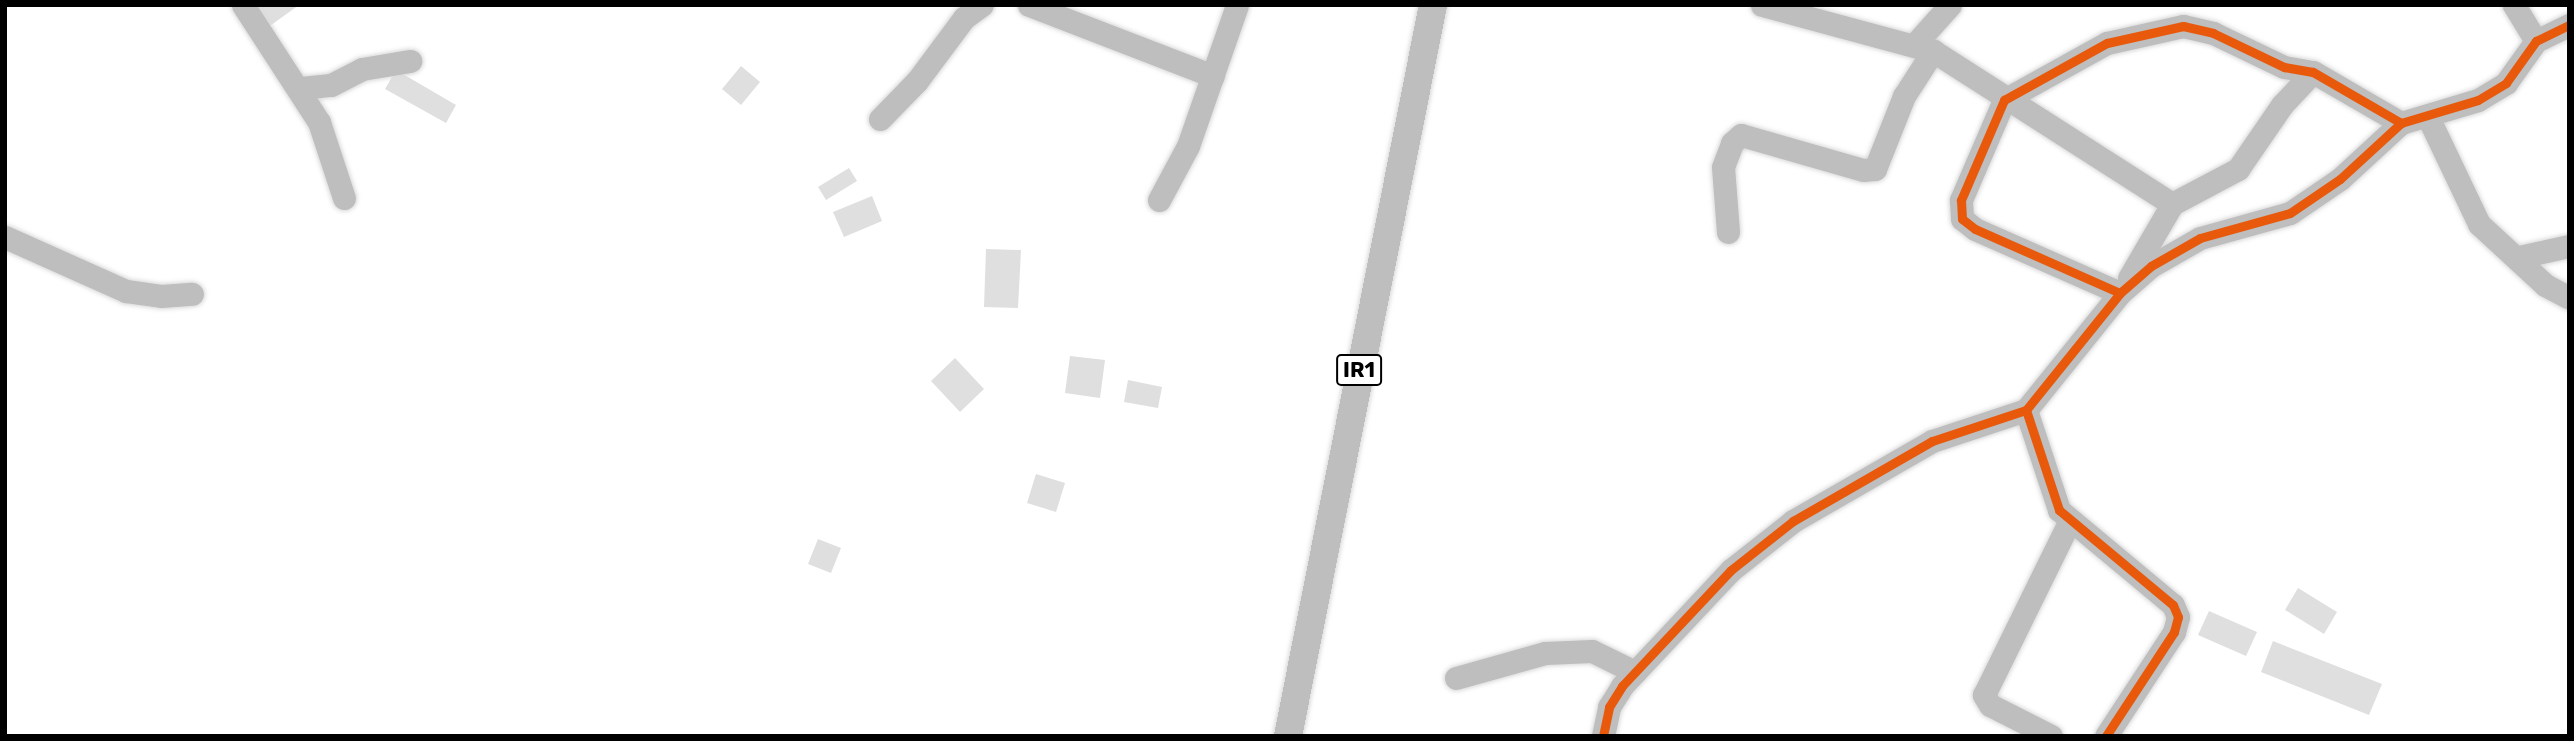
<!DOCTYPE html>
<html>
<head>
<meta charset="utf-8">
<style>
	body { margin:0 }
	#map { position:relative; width:2574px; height:741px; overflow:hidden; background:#fff; font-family:Rubik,sans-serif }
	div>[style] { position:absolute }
	.building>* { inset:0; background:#dfdfdf }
	.roads { filter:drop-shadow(0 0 2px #dbdbdb) drop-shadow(0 0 2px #dbdbdb) }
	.minor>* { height:23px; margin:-11.5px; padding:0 11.5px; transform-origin:11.5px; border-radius:11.5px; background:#bebebe }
	.major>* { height:28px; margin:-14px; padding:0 14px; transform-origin:14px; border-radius:14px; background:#bebebe }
	.cycleway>* { height:9px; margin:-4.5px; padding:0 4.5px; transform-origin:4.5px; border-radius:4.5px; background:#e8590c }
	span { translate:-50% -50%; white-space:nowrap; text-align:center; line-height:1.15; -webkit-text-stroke:7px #fff; paint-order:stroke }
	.shield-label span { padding:2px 5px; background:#fff; border:2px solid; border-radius:5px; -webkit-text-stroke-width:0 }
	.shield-label { font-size:21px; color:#000; font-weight:700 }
	.frame { position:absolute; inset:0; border:7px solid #000; pointer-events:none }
</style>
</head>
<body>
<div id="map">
	<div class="building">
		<div style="clip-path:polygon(257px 5px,299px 5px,267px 28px)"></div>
		<div style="clip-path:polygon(741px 66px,760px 82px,741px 105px,722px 89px)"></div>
		<div style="clip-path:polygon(396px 70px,456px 105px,446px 123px,385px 89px)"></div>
		<div style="clip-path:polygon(849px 168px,857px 181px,826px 200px,818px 187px)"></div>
		<div style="clip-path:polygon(872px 196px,882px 221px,844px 237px,833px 212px)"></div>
		<div style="clip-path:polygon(986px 249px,1021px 250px,1018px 308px,984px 307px)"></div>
		<div style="clip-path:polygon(1070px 356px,1105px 360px,1100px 398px,1065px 393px)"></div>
		<div style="clip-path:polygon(955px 358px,984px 389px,960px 412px,931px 381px)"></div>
		<div style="clip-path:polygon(1128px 380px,1162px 387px,1158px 408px,1124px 402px)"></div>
		<div style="clip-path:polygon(1036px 474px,1065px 483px,1056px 512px,1027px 503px)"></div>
		<div style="clip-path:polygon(818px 539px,841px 548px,831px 573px,808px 564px)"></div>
		<div style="clip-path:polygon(2298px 588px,2337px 612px,2324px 634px,2285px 610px)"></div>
		<div style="clip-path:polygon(2209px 611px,2257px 632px,2246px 656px,2198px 635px)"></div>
		<div style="clip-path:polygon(2273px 641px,2382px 684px,2369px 715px,2261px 672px)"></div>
	</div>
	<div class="roads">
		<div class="minor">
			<div style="left:243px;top:5px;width:140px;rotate:57deg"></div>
			<div style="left:319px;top:122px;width:80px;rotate:71.8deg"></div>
			<div style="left:1029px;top:5px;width:197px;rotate:21.1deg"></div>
			<div style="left:1762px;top:5px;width:177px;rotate:15.1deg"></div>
			<div style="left:1933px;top:51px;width:284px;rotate:32.6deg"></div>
			<div style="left:2514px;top:5px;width:42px;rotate:58.6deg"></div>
			<div style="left:1915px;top:44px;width:52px;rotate:-48.1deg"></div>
			<div style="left:301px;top:88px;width:30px;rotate:-6deg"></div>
			<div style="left:331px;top:85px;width:35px;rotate:-27deg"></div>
			<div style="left:362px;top:69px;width:49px;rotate:-9.5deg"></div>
			<div style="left:2428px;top:117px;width:119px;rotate:64.5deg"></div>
			<div style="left:2479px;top:224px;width:90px;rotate:42.7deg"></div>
			<div style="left:2545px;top:285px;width:27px;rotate:28deg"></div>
			<div style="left:880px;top:119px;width:53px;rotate:-45.8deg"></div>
			<div style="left:917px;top:81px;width:79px;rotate:-53.3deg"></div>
			<div style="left:964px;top:18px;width:22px;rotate:-36deg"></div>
			<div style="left:1159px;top:200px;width:61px;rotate:-61.8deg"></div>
			<div style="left:1188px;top:146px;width:149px;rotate:-70.8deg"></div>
			<div style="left:1728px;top:232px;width:65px;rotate:-94.4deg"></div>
			<div style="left:1723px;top:167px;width:26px;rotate:-69deg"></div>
			<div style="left:1732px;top:143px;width:12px;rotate:-42deg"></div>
			<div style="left:1741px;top:135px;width:127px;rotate:16deg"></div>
			<div style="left:1863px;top:170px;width:12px;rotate:-5deg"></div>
			<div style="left:1875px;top:169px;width:79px;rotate:-68.3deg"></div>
			<div style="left:1904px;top:96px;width:54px;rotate:-57.2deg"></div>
			<div style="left:5px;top:237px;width:133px;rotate:24.1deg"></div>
			<div style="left:126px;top:291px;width:35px;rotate:8deg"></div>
			<div style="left:161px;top:296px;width:31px;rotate:-4deg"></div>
			<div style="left:2519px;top:257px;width:51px;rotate:-12.4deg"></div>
			<div style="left:2129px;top:278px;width:86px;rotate:-59.8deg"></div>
			<div style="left:2172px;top:204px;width:75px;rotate:-27.9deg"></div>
			<div style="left:2238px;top:169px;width:78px;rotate:-55.5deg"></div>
			<div style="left:2282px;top:105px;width:45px;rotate:-46.8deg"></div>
			<div style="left:2120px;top:293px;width:158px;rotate:-156.2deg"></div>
			<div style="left:1975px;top:229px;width:16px;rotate:-142deg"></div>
			<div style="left:1962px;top:219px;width:19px;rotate:-93deg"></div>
			<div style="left:1961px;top:200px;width:109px;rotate:-66.7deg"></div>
			<div style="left:2004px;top:100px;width:118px;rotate:-29deg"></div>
			<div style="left:2107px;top:43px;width:78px;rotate:-12.6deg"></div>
			<div style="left:2183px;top:26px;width:31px;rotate:13deg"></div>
			<div style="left:2213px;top:33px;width:79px;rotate:25.6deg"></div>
			<div style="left:2284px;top:67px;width:29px;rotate:10deg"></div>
			<div style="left:2313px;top:72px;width:102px;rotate:30.1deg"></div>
			<div style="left:2026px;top:410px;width:105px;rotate:71.7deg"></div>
			<div style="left:2059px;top:510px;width:148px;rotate:39.8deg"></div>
			<div style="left:2173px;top:605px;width:13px;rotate:67deg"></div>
			<div style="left:2178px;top:617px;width:16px;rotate:105deg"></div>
			<div style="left:2174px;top:632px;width:124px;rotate:123.2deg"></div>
			<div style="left:1456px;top:678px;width:92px;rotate:-15.7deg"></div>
			<div style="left:1545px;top:653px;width:47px;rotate:-2.4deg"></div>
			<div style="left:1592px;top:651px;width:48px;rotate:26deg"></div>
			<div style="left:1603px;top:736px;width:30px;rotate:-78deg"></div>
			<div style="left:1609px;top:707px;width:25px;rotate:-58deg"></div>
			<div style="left:1622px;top:686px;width:159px;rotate:-46.8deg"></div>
			<div style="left:1731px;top:570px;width:79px;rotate:-38.3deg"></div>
			<div style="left:1793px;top:521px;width:160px;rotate:-29.9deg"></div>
			<div style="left:1932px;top:441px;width:99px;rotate:-18.3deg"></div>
			<div style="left:2026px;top:410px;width:150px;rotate:-51.2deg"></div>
			<div style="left:2120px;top:293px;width:41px;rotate:-41.1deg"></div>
			<div style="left:2151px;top:266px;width:56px;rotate:-29.7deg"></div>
			<div style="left:2200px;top:238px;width:93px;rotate:-15.5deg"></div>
			<div style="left:2290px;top:213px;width:60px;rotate:-34.2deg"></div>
			<div style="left:2340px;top:179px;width:83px;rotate:-42.6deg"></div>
			<div style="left:2401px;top:123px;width:80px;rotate:-16.6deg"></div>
			<div style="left:2478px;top:100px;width:33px;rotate:-31deg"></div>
			<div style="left:2506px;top:83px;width:52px;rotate:-54.5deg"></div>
			<div style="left:2536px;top:41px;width:37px;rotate:-26deg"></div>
			<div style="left:2051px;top:736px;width:68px;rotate:-153.1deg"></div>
			<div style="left:1990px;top:705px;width:12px;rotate:-121deg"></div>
			<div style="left:1984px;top:695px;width:193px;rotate:-63.8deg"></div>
		</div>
		<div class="major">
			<div style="left:1288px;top:736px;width:745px;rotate:-78.78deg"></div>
		</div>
	</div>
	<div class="cycleway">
		<div style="left:2120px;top:293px;width:158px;rotate:-156.2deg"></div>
		<div style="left:1975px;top:229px;width:16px;rotate:-142deg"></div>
		<div style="left:1962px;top:219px;width:19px;rotate:-93deg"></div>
		<div style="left:1961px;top:200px;width:109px;rotate:-66.7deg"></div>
		<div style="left:2004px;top:100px;width:118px;rotate:-29deg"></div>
		<div style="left:2107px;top:43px;width:78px;rotate:-12.6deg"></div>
		<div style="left:2183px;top:26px;width:31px;rotate:13deg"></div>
		<div style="left:2213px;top:33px;width:79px;rotate:25.6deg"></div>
		<div style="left:2284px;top:67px;width:29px;rotate:10deg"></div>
		<div style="left:2313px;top:72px;width:102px;rotate:30.1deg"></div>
		<div style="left:2026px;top:410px;width:105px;rotate:71.7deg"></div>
		<div style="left:2059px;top:510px;width:148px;rotate:39.8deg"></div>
		<div style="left:2173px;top:605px;width:13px;rotate:67deg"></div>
		<div style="left:2178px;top:617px;width:16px;rotate:105deg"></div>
		<div style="left:2174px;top:632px;width:124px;rotate:123.2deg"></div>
		<div style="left:1603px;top:736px;width:30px;rotate:-78deg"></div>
		<div style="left:1609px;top:707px;width:25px;rotate:-58deg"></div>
		<div style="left:1622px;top:686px;width:159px;rotate:-46.8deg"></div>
		<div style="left:1731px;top:570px;width:79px;rotate:-38.3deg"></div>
		<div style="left:1793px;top:521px;width:160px;rotate:-29.9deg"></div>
		<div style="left:1932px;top:441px;width:99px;rotate:-18.3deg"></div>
		<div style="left:2026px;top:410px;width:150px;rotate:-51.2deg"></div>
		<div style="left:2120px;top:293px;width:41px;rotate:-41.1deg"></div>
		<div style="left:2151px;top:266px;width:56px;rotate:-29.7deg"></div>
		<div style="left:2200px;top:238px;width:93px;rotate:-15.5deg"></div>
		<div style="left:2290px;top:213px;width:60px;rotate:-34.2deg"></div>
		<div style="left:2340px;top:179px;width:83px;rotate:-42.6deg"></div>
		<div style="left:2401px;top:123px;width:80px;rotate:-16.6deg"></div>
		<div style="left:2478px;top:100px;width:33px;rotate:-31deg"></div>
		<div style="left:2506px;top:83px;width:52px;rotate:-54.5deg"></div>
		<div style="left:2536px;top:41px;width:37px;rotate:-26deg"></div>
	</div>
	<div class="shield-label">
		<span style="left:1359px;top:370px">IR1</span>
	</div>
	<div class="frame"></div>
</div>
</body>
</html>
